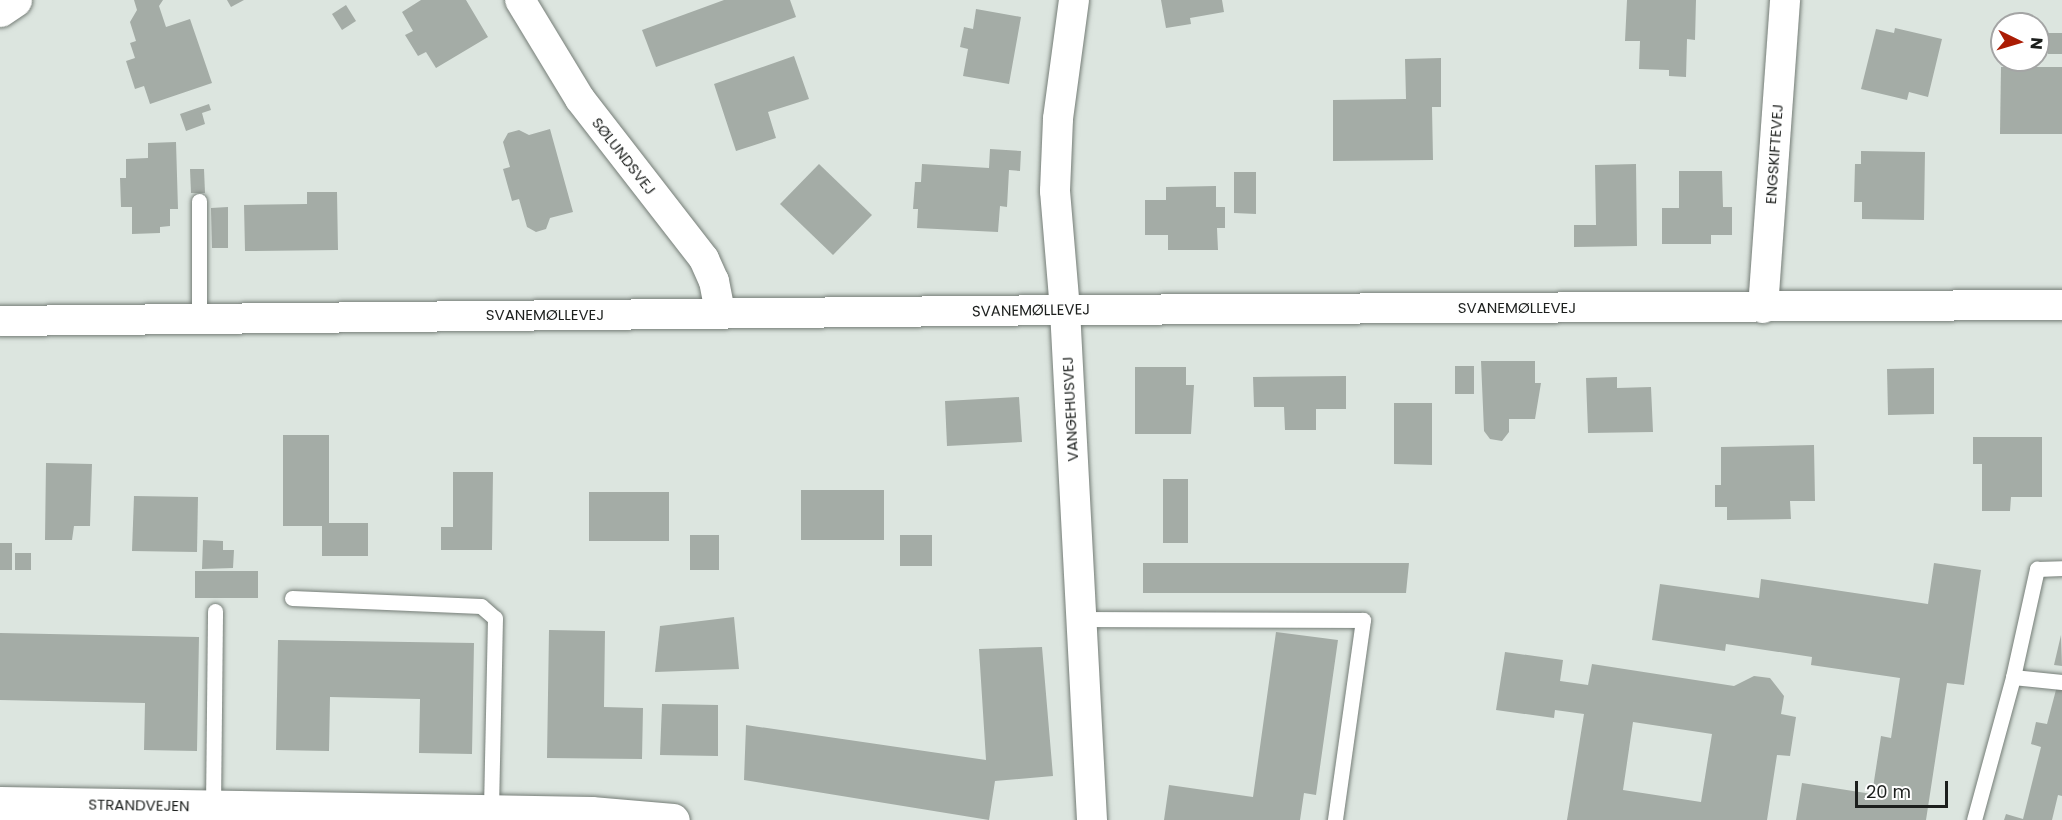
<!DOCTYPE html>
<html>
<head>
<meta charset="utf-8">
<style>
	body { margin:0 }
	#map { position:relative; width:2062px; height:820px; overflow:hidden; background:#dce5df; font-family:Poppins,sans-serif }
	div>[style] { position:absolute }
	.building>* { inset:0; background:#a4aca6 }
	.roads { filter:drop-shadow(0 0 2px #757d77) drop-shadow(0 0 2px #757d77) }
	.service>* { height:15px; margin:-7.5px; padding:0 7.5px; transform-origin:7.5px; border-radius:7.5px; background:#fff }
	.minor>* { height:30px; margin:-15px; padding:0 15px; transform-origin:15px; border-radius:15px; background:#fff }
	.tertiary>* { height:33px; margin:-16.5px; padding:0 16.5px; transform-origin:16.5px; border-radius:16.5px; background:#fff }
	span { translate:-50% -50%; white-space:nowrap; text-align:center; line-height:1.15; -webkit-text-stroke:4.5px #fff; paint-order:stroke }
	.street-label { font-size:15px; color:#1c1f1d }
	.north { position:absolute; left:1990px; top:12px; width:60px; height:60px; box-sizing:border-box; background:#fff; border:2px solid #a4a5a5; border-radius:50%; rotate:95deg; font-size:16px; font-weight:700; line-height:24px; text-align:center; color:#1c1f1d }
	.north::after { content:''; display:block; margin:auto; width:21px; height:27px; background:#ab1c04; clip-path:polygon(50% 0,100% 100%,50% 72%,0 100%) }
	.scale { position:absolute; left:1855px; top:781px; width:93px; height:27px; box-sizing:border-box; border:3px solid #1c1f1d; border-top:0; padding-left:8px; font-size:18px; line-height:21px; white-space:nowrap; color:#1c1f1d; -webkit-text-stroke:4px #fff; paint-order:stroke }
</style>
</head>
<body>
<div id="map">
	<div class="building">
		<div style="clip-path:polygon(134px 0,163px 0,159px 6px,166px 27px,190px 19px,212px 83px,150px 104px,144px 86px,135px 89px,126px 61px,135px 58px,130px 43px,136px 41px,130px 22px,137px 10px)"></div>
		<div style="clip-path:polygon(227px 0,244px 0,231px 7px)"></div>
		<div style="clip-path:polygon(421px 0,466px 0,488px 37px,436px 68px,426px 52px,418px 56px,405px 35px,413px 31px,402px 12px)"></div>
		<div style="clip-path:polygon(724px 0,790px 0,796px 17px,656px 67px,642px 30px)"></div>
		<div style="clip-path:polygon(1161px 0,1222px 0,1224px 12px,1190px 18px,1191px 24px,1166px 28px)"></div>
		<div style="clip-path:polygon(1627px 0,1696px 0,1695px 40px,1687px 39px,1686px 77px,1669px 76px,1669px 70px,1639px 69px,1640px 41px,1625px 41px)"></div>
		<div style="clip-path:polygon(346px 5px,356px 21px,342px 30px,332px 14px)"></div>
		<div style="clip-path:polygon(976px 9px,1021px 17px,1009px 84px,963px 76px,968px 49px,960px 47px,964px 27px,973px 29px)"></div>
		<div style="clip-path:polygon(1895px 28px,1942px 39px,1928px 97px,1909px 92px,1907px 100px,1861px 89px,1876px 29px,1894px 33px)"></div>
		<div style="clip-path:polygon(2047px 33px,2062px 33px,2062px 54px,2048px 54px)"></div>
		<div style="clip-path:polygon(794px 56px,809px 99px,768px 112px,776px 138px,736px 151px,714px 84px)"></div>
		<div style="clip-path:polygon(1441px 58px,1441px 107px,1432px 107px,1433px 160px,1333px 161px,1333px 100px,1406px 99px,1405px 59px)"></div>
		<div style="clip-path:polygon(2001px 67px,2062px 67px,2062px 134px,2000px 134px)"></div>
		<div style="clip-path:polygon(209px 104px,211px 110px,202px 113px,205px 124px,186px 131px,180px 114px)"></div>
		<div style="clip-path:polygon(550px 129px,573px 212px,550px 218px,546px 229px,536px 232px,527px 227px,519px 199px,512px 201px,503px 169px,510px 167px,503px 142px,508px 133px,519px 130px,529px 135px)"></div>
		<div style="clip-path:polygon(176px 142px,178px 209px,170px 209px,170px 226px,160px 227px,160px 233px,132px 234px,132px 207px,121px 207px,120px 178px,126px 178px,126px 159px,148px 158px,148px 143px)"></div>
		<div style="clip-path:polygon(990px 149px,1021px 151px,1020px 171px,1009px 170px,1007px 207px,1000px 206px,998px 232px,917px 228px,918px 209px,913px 209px,915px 182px,921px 182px,922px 164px,989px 168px)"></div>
		<div style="clip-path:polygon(1861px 151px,1925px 152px,1924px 220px,1862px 219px,1862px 202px,1854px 202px,1855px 164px,1861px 164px)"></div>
		<div style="clip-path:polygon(819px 164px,872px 215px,833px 255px,780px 204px)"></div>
		<div style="clip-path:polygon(1636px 164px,1637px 246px,1574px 247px,1574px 225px,1596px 225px,1595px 165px)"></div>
		<div style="clip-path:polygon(190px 169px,204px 169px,205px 193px,191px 193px)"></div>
		<div style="clip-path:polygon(1679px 171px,1722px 171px,1723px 207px,1732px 207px,1732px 235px,1711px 235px,1711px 244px,1662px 244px,1662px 208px,1679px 208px)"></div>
		<div style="clip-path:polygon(1234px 172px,1256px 172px,1256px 214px,1234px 213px)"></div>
		<div style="clip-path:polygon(1216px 186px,1216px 207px,1225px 207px,1225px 228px,1217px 228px,1218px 250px,1168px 250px,1168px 235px,1145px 235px,1145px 200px,1166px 200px,1166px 187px)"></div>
		<div style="clip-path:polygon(307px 192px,337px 192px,338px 250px,245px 251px,244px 205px,307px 204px)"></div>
		<div style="clip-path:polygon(228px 207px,228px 248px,212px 248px,211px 208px)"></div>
		<div style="clip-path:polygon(1481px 361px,1535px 361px,1535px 383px,1541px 383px,1535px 419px,1509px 419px,1509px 432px,1502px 441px,1490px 439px,1484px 431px)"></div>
		<div style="clip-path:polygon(1455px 366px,1474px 366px,1474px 394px,1455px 394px)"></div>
		<div style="clip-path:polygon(1135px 367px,1186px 367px,1186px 385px,1194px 385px,1191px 434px,1135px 434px)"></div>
		<div style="clip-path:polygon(1934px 368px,1934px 414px,1888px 415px,1887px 369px)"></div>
		<div style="clip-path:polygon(1346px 376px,1346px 409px,1316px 409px,1316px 430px,1285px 430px,1284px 407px,1254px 407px,1253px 377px)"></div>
		<div style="clip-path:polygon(1617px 377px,1617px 388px,1651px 387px,1653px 432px,1588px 433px,1586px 378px)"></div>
		<div style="clip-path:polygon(1019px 397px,1022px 442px,947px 446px,945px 401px)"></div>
		<div style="clip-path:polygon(1394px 403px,1432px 403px,1432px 465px,1394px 464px)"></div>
		<div style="clip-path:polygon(283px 435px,329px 435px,329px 523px,368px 523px,368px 556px,322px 556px,322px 526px,283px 526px)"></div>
		<div style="clip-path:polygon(1973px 437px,2042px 437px,2042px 497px,2011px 497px,2010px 511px,1982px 511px,1982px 464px,1973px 464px)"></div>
		<div style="clip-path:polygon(1814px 445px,1815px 501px,1790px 501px,1791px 519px,1727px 520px,1727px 507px,1715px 507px,1715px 485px,1721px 485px,1721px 447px)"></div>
		<div style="clip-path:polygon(46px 463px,92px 464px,90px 526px,74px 526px,72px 540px,45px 540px)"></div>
		<div style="clip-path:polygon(453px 472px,493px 472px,492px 550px,441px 550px,441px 527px,453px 527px)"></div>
		<div style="clip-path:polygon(1163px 479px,1188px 479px,1188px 543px,1163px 543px)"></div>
		<div style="clip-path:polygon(801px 490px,884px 490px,884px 540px,801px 540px)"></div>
		<div style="clip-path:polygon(589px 492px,669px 492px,669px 541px,589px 541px)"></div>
		<div style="clip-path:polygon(134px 496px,198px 497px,197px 552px,132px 551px)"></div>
		<div style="clip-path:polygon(690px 535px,719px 535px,719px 570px,690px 570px)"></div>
		<div style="clip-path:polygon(900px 535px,932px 535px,932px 566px,900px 566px)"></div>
		<div style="clip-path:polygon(203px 540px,223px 541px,223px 550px,234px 550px,233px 568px,202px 569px)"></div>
		<div style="clip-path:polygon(0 543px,12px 543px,12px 570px,0 570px)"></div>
		<div style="clip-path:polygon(15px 553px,31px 553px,31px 570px,15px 570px)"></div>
		<div style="clip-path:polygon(1143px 563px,1409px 563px,1406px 593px,1143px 593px)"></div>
		<div style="clip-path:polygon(1934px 563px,1981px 570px,1964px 685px,1947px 683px,1926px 820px,1796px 820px,1802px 783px,1872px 794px,1881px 736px,1891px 738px,1900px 678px,1811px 665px,1812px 657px,1726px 644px,1725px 651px,1652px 640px,1660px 584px,1759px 598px,1761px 579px,1928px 604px)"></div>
		<div style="clip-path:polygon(195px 571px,258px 571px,258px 598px,195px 598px)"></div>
		<div style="clip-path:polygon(734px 617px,739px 669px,655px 672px,660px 626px)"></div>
		<div style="clip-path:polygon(549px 630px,605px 631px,604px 707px,643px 708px,642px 759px,547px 758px)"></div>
		<div style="clip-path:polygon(1276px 632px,1338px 640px,1316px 795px,1304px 793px,1300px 820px,1164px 820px,1169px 785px,1253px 797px)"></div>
		<div style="clip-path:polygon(0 633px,199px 637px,197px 751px,144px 750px,145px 703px,0 700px)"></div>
		<div style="clip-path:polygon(2061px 635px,2062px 666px,2054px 665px)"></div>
		<div style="clip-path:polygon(278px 640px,474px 643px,472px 754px,419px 753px,420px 699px,330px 697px,329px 751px,276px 750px)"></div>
		<div style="clip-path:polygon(1042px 647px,1053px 776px,995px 781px,989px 820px,744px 780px,746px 725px,986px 760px,979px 649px)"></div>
		<div style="clip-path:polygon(evenodd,1505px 652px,1563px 660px,1560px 681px,1588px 685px,1592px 664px,1734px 686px,1754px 676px,1770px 678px,1784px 696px,1781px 714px,1796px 717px,1790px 756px,1777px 755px,1767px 820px,1567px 820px,1584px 714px,1555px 710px,1554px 718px,1496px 710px,1505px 652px,1633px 722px,1712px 734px,1701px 802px,1623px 790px,1633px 722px)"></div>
		<div style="clip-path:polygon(2057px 686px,2062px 688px,2062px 796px,2058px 795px,2052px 820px,2004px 820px,2006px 814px,2023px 819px,2041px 747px,2031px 744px,2036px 722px,2047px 724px)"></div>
		<div style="clip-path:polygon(662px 704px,718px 705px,718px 756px,660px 755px)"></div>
	</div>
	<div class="roads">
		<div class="service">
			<div style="left:199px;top:201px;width:117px;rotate:90deg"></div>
			<div style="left:292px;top:598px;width:189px;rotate:2.4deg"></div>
			<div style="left:481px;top:606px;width:18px;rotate:41deg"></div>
			<div style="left:495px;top:618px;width:193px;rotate:91.2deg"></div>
			<div style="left:1081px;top:619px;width:282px;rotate:0.2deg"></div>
			<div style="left:1363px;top:620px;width:202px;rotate:98deg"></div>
			<div style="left:2013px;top:677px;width:111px;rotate:-77.5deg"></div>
			<div style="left:2037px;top:569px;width:25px;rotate:-2deg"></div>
			<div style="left:213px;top:806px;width:195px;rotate:-89.4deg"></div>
			<div style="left:1974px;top:820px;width:148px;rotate:-74.7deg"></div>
			<div style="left:2013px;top:677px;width:49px;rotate:5.8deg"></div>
		</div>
		<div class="minor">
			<div style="left:520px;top:0;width:116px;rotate:58.8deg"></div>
			<div style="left:580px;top:99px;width:202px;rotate:52.2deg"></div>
			<div style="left:704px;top:259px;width:24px;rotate:66deg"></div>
			<div style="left:714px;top:281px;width:33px;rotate:79deg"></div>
			<div style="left:1074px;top:0;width:120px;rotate:97.7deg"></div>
			<div style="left:1058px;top:119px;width:72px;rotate:92.4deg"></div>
			<div style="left:1055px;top:191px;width:119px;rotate:85.2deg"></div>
			<div style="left:1065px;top:310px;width:511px;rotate:86.97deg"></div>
			<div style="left:1763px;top:308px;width:309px;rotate:-85.9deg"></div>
			<div style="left:0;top:321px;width:1065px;rotate:-0.59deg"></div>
			<div style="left:1065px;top:310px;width:997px;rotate:-0.29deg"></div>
		</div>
		<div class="tertiary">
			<div style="left:0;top:10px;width:18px;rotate:-34deg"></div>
			<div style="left:0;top:803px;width:591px;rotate:0.97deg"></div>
			<div style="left:591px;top:813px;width:82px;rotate:4.9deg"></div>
		</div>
	</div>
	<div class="street-label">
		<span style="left:1774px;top:154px;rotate:-86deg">ENGSKIFTEVEJ</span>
		<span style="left:624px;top:156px;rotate:52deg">SØLUNDSVEJ</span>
		<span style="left:1517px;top:308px">SVANEMØLLEVEJ</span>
		<span style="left:1031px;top:310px;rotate:-1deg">SVANEMØLLEVEJ</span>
		<span style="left:545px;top:315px">SVANEMØLLEVEJ</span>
		<span style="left:1070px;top:409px;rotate:-93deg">VANGEHUSVEJ</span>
		<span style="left:139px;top:805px;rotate:1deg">STRANDVEJEN</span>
	</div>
	<div class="north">N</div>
	<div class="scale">20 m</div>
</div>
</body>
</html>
